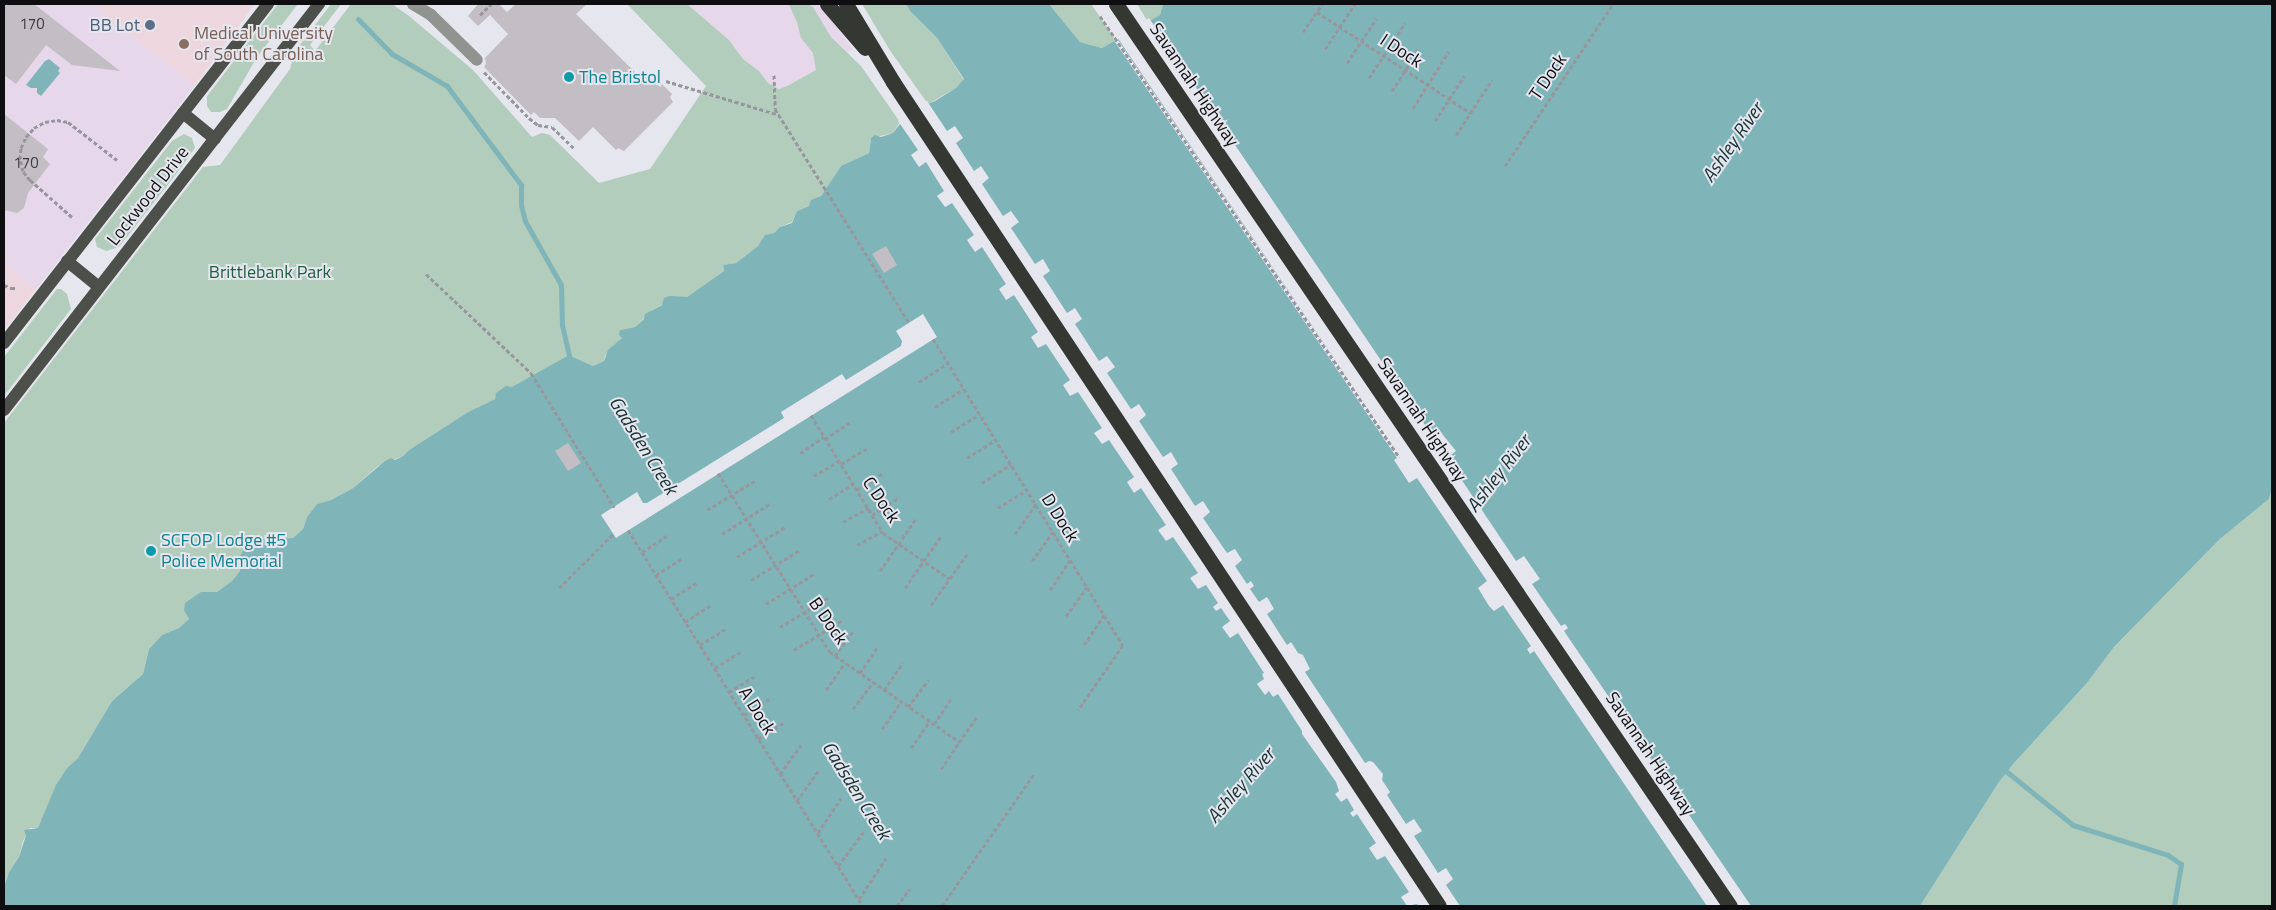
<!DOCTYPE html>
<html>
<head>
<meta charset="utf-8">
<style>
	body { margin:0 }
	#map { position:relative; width:2276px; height:910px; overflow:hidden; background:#e6e6ee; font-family:"Titillium Web",sans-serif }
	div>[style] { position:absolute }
	.commercial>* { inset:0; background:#e6d7ea }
	.education>* { inset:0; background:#eed6df }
	.green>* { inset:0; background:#b2cdbc }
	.water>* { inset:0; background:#7fb5b9 }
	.pier>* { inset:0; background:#e6e6ee }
	.stream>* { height:5px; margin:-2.5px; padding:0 2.5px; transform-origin:2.5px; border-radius:2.5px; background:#7fb5b9 }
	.building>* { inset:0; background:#c3bec4 }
	.path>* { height:3px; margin-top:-1.5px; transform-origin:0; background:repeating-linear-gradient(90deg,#96969c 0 4px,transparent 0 6.5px) }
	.minor>* { height:12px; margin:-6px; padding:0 6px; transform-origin:6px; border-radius:6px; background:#919390 }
	.major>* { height:12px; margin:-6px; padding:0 6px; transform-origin:6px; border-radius:6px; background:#4d4f4a }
	.highway>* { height:15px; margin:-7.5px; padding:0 7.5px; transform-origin:7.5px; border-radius:7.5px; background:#353832 }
	.dots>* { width:14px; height:14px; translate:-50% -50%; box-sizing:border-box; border:2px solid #e6e6ee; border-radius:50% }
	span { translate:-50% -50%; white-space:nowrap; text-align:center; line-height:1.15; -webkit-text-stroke:4px #e6e6ee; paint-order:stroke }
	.number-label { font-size:15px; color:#3b3a3e }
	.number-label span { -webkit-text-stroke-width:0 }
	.service-label { font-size:18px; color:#4e5e75 }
	.right { translate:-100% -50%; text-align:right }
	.education-label { font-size:18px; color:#785e54 }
	.left { translate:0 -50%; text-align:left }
	.street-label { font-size:18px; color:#0e0e11 }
	.culture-label { font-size:18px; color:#0d838f }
	.park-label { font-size:18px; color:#1d5f3e }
	.water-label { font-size:19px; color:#143133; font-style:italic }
	.frame { position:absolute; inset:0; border:5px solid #0e0e11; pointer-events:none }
</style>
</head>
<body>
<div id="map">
	<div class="commercial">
		<div style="clip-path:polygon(4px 4px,91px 4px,195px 85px,36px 289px,4px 264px)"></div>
		<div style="clip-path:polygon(687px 4px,819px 4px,853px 49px,787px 86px,779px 89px,768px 83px,759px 71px,743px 59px,729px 40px)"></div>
	</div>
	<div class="education">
		<div style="clip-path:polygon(91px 4px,255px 4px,195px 85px)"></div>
		<div style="clip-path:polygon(4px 264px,36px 289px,4px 330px)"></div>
	</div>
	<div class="green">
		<div style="clip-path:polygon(278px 4px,298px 4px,257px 57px,227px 109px,220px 112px,211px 112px,207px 106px,207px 96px)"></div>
		<div style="clip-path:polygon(331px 4px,341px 4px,310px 45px,315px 51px,351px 4px,392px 4px,409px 16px,473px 70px,532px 137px,542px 133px,550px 135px,599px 183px,650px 169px,706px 86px,627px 4px,687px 4px,729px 40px,743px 59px,759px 71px,768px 83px,779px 89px,787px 86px,816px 70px,813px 53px,801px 38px,797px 22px,789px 5px,807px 4px,813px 7px,831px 37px,861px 66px,900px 122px,893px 133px,871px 138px,869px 153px,841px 166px,821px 196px,809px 206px,797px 211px,792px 222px,780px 227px,774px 233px,766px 235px,758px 246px,736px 263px,723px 265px,724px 271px,687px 297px,674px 298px,652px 310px,635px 327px,620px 330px,622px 338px,605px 356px,604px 361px,593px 366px,569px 355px,495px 399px,468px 412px,409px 450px,403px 456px,378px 466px,353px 488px,331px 500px,317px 504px,307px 517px,303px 529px,293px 538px,263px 539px,254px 545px,250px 544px,238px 560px,240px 571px,232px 581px,217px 592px,201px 592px,188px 614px,189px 619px,179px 628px,162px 635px,149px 649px,143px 674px,112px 701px,78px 758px,67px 768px,38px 828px,30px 828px,23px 841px,19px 857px,9px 872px,4px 887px,4px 423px,203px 167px,220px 165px,290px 69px,295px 51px)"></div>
		<div style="clip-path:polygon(862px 4px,906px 4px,910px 11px,937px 38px,964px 80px,956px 88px,928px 104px,891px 52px)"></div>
		<div style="clip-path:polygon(1049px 4px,1091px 4px,1116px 40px,1102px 48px,1080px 42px)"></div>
		<div style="clip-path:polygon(1137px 4px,1163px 4px,1160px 15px,1148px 22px)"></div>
		<div style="clip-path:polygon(184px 134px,192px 138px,195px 148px,177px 173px,119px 247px,106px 251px,97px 247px,95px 239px,172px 141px)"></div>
		<div style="clip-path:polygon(57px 289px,61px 289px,67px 294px,71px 309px,4px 396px,4px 357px)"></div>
		<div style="clip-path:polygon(2272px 488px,2272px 906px,1920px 906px,1999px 782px,2015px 762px,2087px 683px,2114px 647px,2220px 539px,2269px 499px)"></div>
	</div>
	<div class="water">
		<div style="clip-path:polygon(906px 4px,1049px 4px,1080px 42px,1102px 48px,1160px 15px,1163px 4px,2272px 4px,2272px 488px,2269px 499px,2220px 539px,2114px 647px,2087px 683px,2015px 762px,1999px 782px,1920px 906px,4px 906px,4px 887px,9px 872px,19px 857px,26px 835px,24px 830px,38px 828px,56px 785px,67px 768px,78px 758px,112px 701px,143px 674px,149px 649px,162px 635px,179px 628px,189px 619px,184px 610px,185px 603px,201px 592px,217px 592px,232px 581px,240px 571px,238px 560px,246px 545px,254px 545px,263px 539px,293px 538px,303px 529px,307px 517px,317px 504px,331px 500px,353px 488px,385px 461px,391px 458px,395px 460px,403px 456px,409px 450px,468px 412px,495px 399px,496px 393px,506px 386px,512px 387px,569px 355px,593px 366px,604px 361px,608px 350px,622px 338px,619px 335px,620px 330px,635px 327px,644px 319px,645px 314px,662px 305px,664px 298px,670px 296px,687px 297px,724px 271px,723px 265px,736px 263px,758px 246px,765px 235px,774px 233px,780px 227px,792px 223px,797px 211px,809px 206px,811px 200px,821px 196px,841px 166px,869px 153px,871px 138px,875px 135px,881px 137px,893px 133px,910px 111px,935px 101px,956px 88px,964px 79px,937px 38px,910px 11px)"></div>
		<div style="clip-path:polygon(49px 59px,60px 68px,58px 71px,60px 73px,41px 96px,37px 93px,37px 88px,31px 88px,26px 85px,45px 61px)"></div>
	</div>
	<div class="pier">
		<div style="clip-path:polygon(1149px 18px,1399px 387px,1403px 385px,1406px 389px,1403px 392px,1431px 434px,1439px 430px,1456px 451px,1447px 458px,1516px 561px,1524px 556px,1540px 579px,1532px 584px,1561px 626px,1565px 624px,1568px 628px,1564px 631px,1751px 906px,1707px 906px,1534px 651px,1530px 654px,1527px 649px,1531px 646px,1503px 605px,1494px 611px,1489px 606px,1478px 588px,1487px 581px,1417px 478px,1409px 483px,1394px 460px,1397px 458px,1113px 39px,1116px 37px,1368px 408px,1117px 37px)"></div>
		<div style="clip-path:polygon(927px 101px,947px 131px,955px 126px,963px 138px,956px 143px,974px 171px,981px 166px,989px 178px,982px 184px,1003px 216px,1011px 211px,1019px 222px,1011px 228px,1035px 264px,1043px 259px,1050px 271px,1043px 276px,1067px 313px,1075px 308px,1082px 319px,1075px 324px,1099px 361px,1107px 356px,1115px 367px,1107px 373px,1131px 409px,1139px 404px,1146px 415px,1139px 421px,1163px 457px,1171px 452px,1178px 464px,1171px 469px,1195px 506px,1203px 501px,1210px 512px,1203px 518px,1227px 553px,1235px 549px,1242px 560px,1235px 566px,1247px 584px,1251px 581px,1254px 586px,1250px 589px,1259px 602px,1267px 597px,1274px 609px,1267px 614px,1287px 645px,1291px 642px,1298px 653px,1303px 655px,1310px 669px,1305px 672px,1365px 763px,1369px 761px,1373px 762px,1383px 774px,1382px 780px,1390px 792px,1387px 795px,1406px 824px,1414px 819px,1422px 831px,1414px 836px,1438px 873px,1446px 868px,1453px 879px,1446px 885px,1460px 906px,1418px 906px,1417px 904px,1407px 906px,1401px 897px,1409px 892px,1385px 856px,1377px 860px,1369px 848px,1376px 843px,1357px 814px,1353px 817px,1350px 813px,1354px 810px,1347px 798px,1341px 802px,1335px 794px,1339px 791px,1336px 782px,1302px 734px,1302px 731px,1278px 694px,1273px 697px,1269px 691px,1265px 695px,1257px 684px,1264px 679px,1262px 674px,1264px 673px,1238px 633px,1230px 638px,1222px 627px,1230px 621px,1221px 608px,1216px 611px,1213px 607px,1218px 603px,1206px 585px,1198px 589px,1190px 578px,1198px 573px,1173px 537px,1166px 541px,1158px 530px,1166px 525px,1141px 488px,1134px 493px,1127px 482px,1134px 477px,1109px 440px,1102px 444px,1094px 433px,1102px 428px,1078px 392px,1070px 396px,1063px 385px,1070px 380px,1046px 344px,1038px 348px,1031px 337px,1038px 332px,1014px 295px,1006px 300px,999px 289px,1006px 284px,982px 247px,975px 252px,967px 240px,974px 235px,952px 203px,945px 207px,937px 196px,944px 191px,926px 162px,919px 167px,911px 155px,918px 150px,898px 121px,909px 108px)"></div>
		<div style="clip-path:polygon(923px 314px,937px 337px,616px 538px,601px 515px,637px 492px,643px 503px,647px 503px,784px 418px,781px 412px,842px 374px,846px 380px,901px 346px,902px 341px,896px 331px)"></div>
	</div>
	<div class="stream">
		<div style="left:358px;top:19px;width:49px;rotate:45.8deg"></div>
		<div style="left:392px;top:54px;width:64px;rotate:30.2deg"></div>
		<div style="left:447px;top:86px;width:124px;rotate:53.2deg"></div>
		<div style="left:521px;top:185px;width:20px;rotate:90deg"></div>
		<div style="left:521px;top:205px;width:16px;rotate:76deg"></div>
		<div style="left:525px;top:221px;width:73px;rotate:60.6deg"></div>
		<div style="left:561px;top:285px;width:40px;rotate:88.6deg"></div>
		<div style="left:562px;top:325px;width:36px;rotate:77deg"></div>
		<div style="left:2007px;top:772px;width:85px;rotate:38.8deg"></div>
		<div style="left:2073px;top:825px;width:100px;rotate:17.5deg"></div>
		<div style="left:2168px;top:855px;width:16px;rotate:35deg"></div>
		<div style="left:2181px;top:864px;width:43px;rotate:99.5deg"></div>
	</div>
	<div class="building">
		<div style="clip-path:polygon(4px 4px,34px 4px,120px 71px,72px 65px,46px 45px,16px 84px,4px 75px)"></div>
		<div style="clip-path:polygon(478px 4px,501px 4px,500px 5px,507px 12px,516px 4px,587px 4px,576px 14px,641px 78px,645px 73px,660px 87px,662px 84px,672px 94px,670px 97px,673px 102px,624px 151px,618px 148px,616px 150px,593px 127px,579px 141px,555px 118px,540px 118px,534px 112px,531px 115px,484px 67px,486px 64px,485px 58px,508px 34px,490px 15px,478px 26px,468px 16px)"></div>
		<div style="clip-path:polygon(4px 114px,48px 149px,43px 157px,50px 164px,28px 193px,24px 208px,17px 213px,4px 210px)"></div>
		<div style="clip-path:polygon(886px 246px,897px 265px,884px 273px,872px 254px)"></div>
		<div style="clip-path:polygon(568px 443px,581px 463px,568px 471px,555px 451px)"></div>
	</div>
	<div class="path">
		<div style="left:1317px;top:12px;width:184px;rotate:33.3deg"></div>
		<div style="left:480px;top:15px;width:16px;rotate:-45deg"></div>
		<div style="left:1100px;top:16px;width:533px;rotate:55.86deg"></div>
		<div style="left:1303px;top:32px;width:34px;rotate:-56deg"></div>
		<div style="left:1325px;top:49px;width:54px;rotate:-56.3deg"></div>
		<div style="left:1347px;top:63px;width:53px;rotate:-56.6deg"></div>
		<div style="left:484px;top:72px;width:64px;rotate:45.6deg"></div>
		<div style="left:529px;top:118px;width:11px;rotate:38deg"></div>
		<div style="left:538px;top:125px;width:14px;rotate:8deg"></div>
		<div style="left:552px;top:127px;width:32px;rotate:44deg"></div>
		<div style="left:774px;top:75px;width:34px;rotate:88deg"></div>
		<div style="left:775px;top:109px;width:252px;rotate:57.9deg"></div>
		<div style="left:1369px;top:78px;width:66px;rotate:-56.8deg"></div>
		<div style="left:666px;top:81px;width:118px;rotate:16.7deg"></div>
		<div style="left:1392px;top:91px;width:52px;rotate:-57.5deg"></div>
		<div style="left:1413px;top:108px;width:67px;rotate:-57.7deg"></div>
		<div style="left:1435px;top:121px;width:54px;rotate:-57.2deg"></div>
		<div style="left:1456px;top:135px;width:66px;rotate:-56.8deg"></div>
		<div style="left:1505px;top:166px;width:195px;rotate:-56.3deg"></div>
		<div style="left:72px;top:217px;width:56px;rotate:-138.6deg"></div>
		<div style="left:30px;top:180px;width:11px;rotate:-128deg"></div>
		<div style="left:23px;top:171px;width:12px;rotate:-104deg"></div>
		<div style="left:20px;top:159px;width:11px;rotate:-85deg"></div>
		<div style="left:21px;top:148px;width:12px;rotate:-66deg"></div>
		<div style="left:26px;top:137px;width:12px;rotate:-48deg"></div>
		<div style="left:34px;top:128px;width:13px;rotate:-29deg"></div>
		<div style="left:45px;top:122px;width:12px;rotate:-9deg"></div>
		<div style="left:57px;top:120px;width:11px;rotate:10deg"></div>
		<div style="left:68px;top:122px;width:62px;rotate:37.8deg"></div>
		<div style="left:426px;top:274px;width:144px;rotate:43.3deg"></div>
		<div style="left:531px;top:373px;width:158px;rotate:58.2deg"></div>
		<div style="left:4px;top:285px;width:8px;rotate:23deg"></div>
		<div style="left:11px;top:288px;width:6px"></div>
		<div style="left:933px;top:339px;width:360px;rotate:58.2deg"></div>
		<div style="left:1123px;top:645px;width:79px;rotate:124.7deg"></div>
		<div style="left:919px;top:382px;width:35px;rotate:-33deg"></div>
		<div style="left:935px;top:407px;width:34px;rotate:-32deg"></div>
		<div style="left:811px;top:415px;width:138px;rotate:58.6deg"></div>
		<div style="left:883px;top:533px;width:81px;rotate:34.5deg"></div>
		<div style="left:951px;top:432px;width:34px;rotate:-32deg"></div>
		<div style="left:825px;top:439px;width:33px;rotate:-33deg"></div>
		<div style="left:800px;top:453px;width:29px;rotate:-34deg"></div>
		<div style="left:967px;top:458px;width:34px;rotate:-32deg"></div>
		<div style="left:841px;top:464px;width:33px;rotate:-31deg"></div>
		<div style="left:718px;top:473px;width:211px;rotate:58deg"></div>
		<div style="left:830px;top:652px;width:158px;rotate:34.7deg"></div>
		<div style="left:814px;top:476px;width:29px;rotate:-31deg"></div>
		<div style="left:982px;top:483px;width:35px;rotate:-33deg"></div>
		<div style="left:857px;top:490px;width:33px;rotate:-33deg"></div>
		<div style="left:829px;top:499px;width:28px;rotate:-32deg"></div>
		<div style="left:998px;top:508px;width:34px;rotate:-32deg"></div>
		<div style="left:707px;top:510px;width:57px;rotate:-31.5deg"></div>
		<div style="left:872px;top:515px;width:33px;rotate:-33deg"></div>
		<div style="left:843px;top:522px;width:29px;rotate:-29deg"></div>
		<div style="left:628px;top:530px;width:443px;rotate:58deg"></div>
		<div style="left:722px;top:534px;width:58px;rotate:-32.3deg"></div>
		<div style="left:1015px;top:534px;width:37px;rotate:-55deg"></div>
		<div style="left:857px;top:545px;width:29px;rotate:-29deg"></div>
		<div style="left:642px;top:552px;width:30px;rotate:-33deg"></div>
		<div style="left:737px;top:557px;width:57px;rotate:-32deg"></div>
		<div style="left:1032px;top:561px;width:36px;rotate:-54deg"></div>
		<div style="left:880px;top:571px;width:65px;rotate:-55.6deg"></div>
		<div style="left:656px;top:575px;width:31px;rotate:-32deg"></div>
		<div style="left:751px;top:580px;width:57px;rotate:-31.5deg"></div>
		<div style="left:559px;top:588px;width:76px;rotate:-45deg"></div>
		<div style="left:905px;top:588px;width:65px;rotate:-55.1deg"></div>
		<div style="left:1050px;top:590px;width:36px;rotate:-56deg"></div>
		<div style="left:671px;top:599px;width:31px;rotate:-32deg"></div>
		<div style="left:766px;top:604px;width:57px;rotate:-32deg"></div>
		<div style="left:931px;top:605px;width:64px;rotate:-54.6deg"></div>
		<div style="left:1066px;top:616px;width:36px;rotate:-54deg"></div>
		<div style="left:685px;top:622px;width:31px;rotate:-33deg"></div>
		<div style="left:780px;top:627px;width:57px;rotate:-31.5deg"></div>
		<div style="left:700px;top:645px;width:31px;rotate:-32deg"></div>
		<div style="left:1084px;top:645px;width:36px;rotate:-56deg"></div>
		<div style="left:794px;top:650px;width:57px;rotate:-31.5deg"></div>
		<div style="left:835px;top:656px;width:32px;rotate:-54deg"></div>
		<div style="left:715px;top:668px;width:31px;rotate:-32deg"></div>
		<div style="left:860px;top:673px;width:32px;rotate:-56deg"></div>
		<div style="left:826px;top:690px;width:33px;rotate:-55deg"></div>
		<div style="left:884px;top:690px;width:33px;rotate:-55deg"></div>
		<div style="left:729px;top:692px;width:31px;rotate:-31deg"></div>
		<div style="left:908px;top:707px;width:34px;rotate:-53deg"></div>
		<div style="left:853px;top:709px;width:34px;rotate:-53deg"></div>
		<div style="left:744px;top:715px;width:31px;rotate:-32deg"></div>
		<div style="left:934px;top:724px;width:32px;rotate:-56deg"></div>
		<div style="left:882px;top:729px;width:33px;rotate:-55deg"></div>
		<div style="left:758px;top:739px;width:32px;rotate:-32deg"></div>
		<div style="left:911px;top:748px;width:33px;rotate:-55deg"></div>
		<div style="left:941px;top:769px;width:65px;rotate:-55.6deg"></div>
		<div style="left:780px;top:774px;width:36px;rotate:-54deg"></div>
		<div style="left:797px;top:801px;width:39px;rotate:-55deg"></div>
		<div style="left:818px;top:833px;width:42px;rotate:-56.7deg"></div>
		<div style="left:838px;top:866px;width:45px;rotate:-53.1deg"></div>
		<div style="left:859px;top:899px;width:49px;rotate:-56.6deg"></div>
		<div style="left:897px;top:906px;width:21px;rotate:-53deg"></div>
		<div style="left:942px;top:906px;width:161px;rotate:-55.1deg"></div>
	</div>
	<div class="minor">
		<div style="left:413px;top:4px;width:21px;rotate:31deg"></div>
		<div style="left:431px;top:15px;width:64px;rotate:44.4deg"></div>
	</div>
	<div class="major">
		<div style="left:183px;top:113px;width:41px;rotate:39.1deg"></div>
		<div style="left:67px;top:261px;width:41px;rotate:39.1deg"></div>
		<div style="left:4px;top:343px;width:430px;rotate:-52.1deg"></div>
		<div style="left:4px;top:410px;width:514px;rotate:-52.19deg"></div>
	</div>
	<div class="highway">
		<div style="left:827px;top:4px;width:58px;rotate:49.2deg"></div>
		<div style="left:846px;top:4px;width:91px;rotate:58.9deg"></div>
		<div style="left:893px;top:82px;width:988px;rotate:56.47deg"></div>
		<div style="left:1116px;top:4px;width:1091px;rotate:55.76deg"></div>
	</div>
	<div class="dots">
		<div style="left:150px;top:25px;background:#5c6f8a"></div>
		<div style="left:184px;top:44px;background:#8d6e63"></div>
		<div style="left:569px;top:77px;background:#0f9aa8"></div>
		<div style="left:151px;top:551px;background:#0f9aa8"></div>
	</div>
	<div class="number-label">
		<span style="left:32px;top:24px">170</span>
		<span style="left:26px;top:163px">170</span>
	</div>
	<div class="service-label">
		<span class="right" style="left:140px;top:25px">BB Lot</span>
	</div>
	<div class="education-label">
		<span class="left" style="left:194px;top:44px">Medical University<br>of South Carolina</span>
	</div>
	<div class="street-label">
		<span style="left:1401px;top:51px;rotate:33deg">I Dock</span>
		<span style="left:1548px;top:77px;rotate:-56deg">T Dock</span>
		<span style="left:1194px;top:85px;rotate:56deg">Savannah Highway</span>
		<span style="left:148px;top:196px;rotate:-52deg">Lockwood Drive</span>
		<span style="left:1422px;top:420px;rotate:56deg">Savannah Highway</span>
		<span style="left:881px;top:500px;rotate:56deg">C Dock</span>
		<span style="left:1060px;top:518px;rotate:58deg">D Dock</span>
		<span style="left:828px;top:621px;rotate:55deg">B Dock</span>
		<span style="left:757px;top:711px;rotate:58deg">A Dock</span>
		<span style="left:1650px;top:754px;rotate:56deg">Savannah Highway</span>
	</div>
	<div class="culture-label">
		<span class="left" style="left:579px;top:77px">The Bristol</span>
		<span class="left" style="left:161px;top:551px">SCFOP Lodge #5<br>Police Memorial</span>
	</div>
	<div class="park-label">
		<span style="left:270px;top:272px">Brittlebank Park</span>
	</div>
	<div class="water-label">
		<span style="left:1732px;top:142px;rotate:-55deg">Ashley River</span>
		<span style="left:644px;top:445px;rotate:58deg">Gadsden Creek</span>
		<span style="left:1498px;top:473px;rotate:-52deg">Ashley River</span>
		<span style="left:1240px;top:785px;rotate:-49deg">Ashley River</span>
		<span style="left:857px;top:790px;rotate:58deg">Gadsden Creek</span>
	</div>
	<div class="frame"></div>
</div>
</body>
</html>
